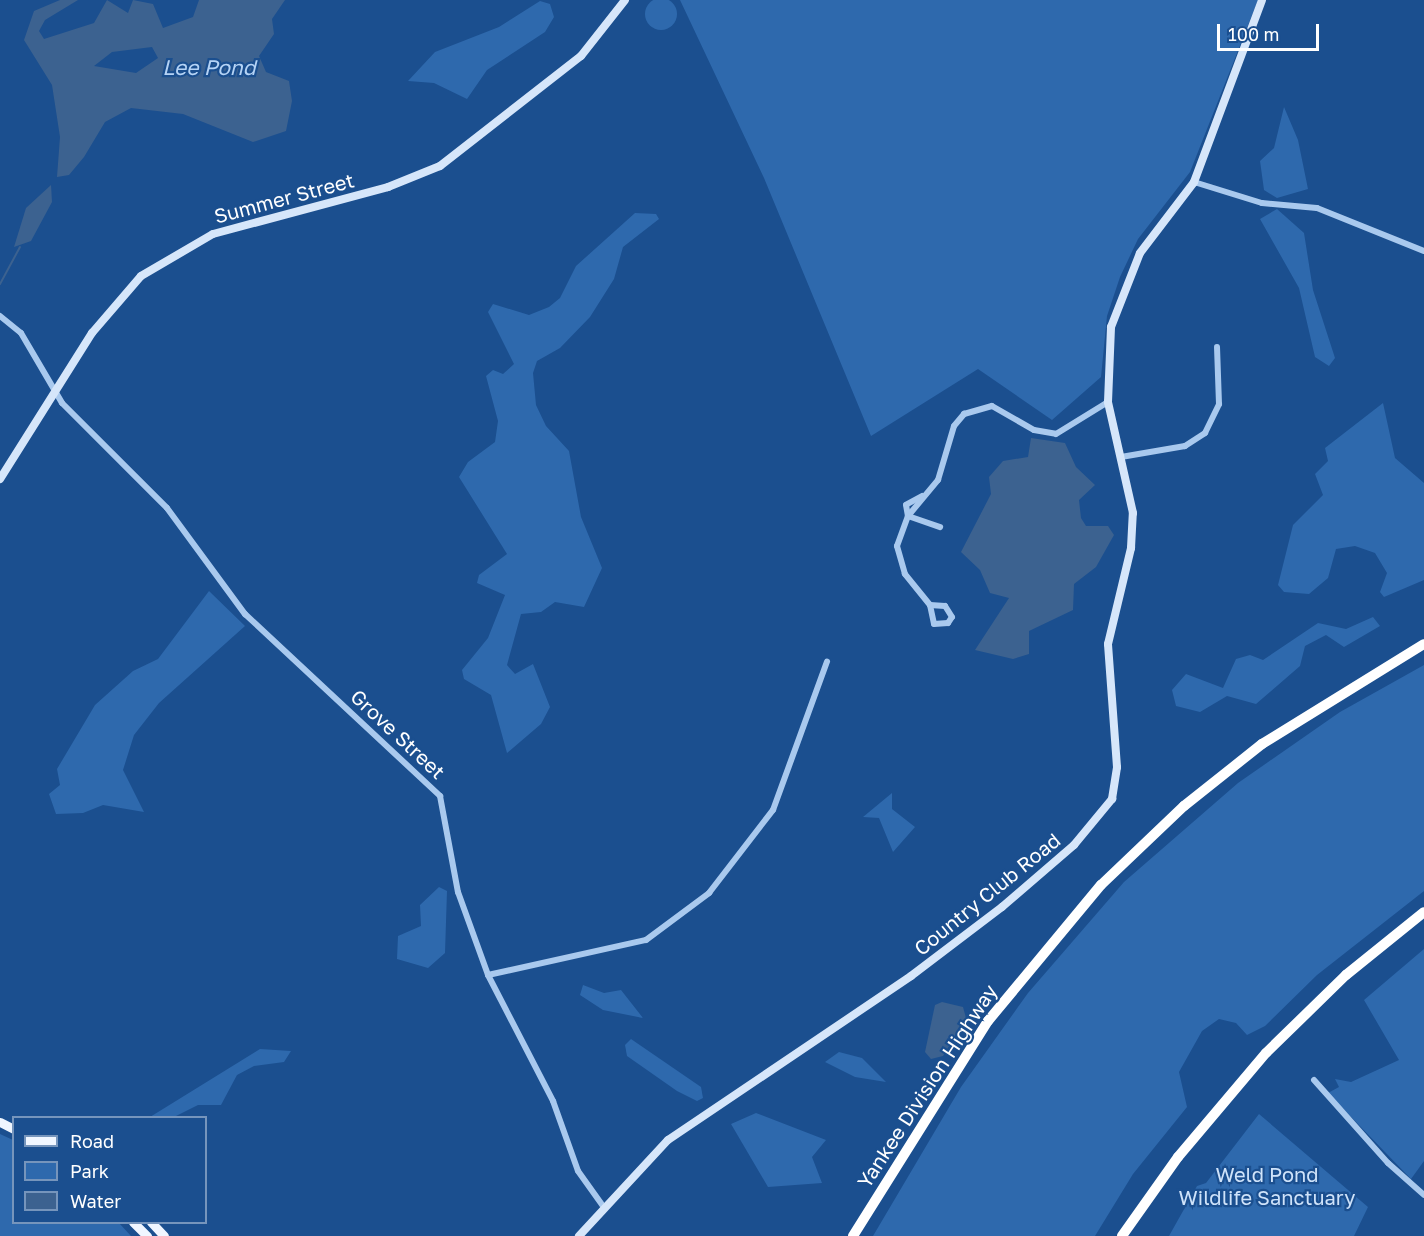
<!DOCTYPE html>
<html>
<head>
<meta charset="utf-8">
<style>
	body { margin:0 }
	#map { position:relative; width:1424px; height:1236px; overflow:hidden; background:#1b4f8f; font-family:"Golos Text",sans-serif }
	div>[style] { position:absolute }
	.green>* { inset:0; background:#2e69ad }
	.round { border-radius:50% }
	.water>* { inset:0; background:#3c6290 }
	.stream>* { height:2px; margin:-1px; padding:0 1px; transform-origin:1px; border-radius:1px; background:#3c6290 }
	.street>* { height:6px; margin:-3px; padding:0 3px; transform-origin:3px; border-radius:3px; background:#a9c9ee }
	.secondary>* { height:8px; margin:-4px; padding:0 4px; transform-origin:4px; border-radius:4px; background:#d6e6fa }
	.primary>* { height:9px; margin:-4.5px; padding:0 4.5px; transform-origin:4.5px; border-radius:4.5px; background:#f0f6ff }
	.highway>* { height:10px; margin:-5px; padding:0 5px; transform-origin:5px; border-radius:5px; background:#fff }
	span { translate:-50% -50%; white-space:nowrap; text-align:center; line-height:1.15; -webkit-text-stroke:4.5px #1b4f8f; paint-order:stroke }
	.street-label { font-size:20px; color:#fff }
	.park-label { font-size:20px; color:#cfe3fa }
	.water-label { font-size:21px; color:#b5d3f5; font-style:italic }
	.legend { position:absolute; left:12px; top:1116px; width:195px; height:108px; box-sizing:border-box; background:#1b4f8f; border:2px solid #7695bc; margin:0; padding:8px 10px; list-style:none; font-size:18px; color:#fff }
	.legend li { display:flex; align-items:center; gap:12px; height:30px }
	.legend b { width:30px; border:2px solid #7695bc }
	.scale { position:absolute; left:1217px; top:24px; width:102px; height:27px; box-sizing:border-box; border:3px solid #fff; border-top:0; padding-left:8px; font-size:18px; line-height:21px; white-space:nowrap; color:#fff; -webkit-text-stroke:4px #1b4f8f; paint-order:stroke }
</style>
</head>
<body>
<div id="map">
	<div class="green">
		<div class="round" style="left:645px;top:-2px;width:32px;height:32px"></div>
		<div style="clip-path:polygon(680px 0,1258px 0,1190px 172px,1138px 239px,1120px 277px,1107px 316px,1101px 377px,1052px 420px,978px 369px,871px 436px,764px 178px)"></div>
		<div style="clip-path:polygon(540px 1px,550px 4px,554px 17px,545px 32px,487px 70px,467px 99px,434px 83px,408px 81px,435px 52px,499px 27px)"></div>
		<div style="clip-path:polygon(1284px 107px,1298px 140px,1308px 189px,1277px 198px,1264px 190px,1260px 161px,1274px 148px)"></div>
		<div style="clip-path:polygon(1277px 209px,1304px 233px,1313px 290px,1335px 358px,1329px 366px,1315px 357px,1299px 288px,1260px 219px)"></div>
		<div style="clip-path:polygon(635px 213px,656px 214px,659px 219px,623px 247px,614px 279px,590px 317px,560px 348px,537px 361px,533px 373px,536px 405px,546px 426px,569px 451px,581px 517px,602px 568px,584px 607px,555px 602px,541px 612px,521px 614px,507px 665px,515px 674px,533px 664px,550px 707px,541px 724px,507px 753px,491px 695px,464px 679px,462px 670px,488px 638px,505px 595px,477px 583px,479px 575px,507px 554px,459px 477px,468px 462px,495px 442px,498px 421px,486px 376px,493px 370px,503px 374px,514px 364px,488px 312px,493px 304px,529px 315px,549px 307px,560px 298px,576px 266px)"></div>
		<div style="clip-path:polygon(1383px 403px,1395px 458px,1424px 483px,1424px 580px,1384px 597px,1380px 592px,1387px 573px,1375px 553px,1355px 546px,1336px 549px,1328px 578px,1309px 594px,1284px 592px,1278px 585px,1293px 525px,1323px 495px,1315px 474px,1328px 461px,1325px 448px)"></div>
		<div style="clip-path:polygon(209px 591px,245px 626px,159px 703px,134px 735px,123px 770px,144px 812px,103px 805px,83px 813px,56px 814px,49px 794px,60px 785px,57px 769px,95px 705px,133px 671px,158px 659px)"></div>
		<div style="clip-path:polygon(1373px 617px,1380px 626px,1344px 647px,1326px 635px,1305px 646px,1300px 666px,1256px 704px,1227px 696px,1200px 712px,1176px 706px,1172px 690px,1186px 674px,1223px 688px,1236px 659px,1250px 655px,1263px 660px,1318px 623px,1346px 629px)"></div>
		<div style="clip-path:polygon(1424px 665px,1424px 891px,1317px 975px,1265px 1026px,1247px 1035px,1236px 1023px,1219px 1019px,1202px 1031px,1179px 1072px,1187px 1107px,1133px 1174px,1095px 1236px,873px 1236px,961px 1087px,1028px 993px,1124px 882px,1238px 783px,1340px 712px)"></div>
		<div style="clip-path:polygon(892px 793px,892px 809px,915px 827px,893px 852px,879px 818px,863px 817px)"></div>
		<div style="clip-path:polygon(439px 887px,447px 891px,445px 953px,428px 968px,397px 959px,398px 936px,421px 926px,420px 905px)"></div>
		<div style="clip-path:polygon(1424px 949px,1424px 1161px,1411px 1179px,1328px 1093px,1339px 1087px,1335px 1079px,1351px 1082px,1399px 1060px,1364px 1000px)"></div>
		<div style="clip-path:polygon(583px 985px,604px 993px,621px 990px,643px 1018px,603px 1010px,580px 995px)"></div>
		<div style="clip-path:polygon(631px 1039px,701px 1087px,703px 1098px,697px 1101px,677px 1091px,627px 1056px,625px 1045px)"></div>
		<div style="clip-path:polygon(260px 1049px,291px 1051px,284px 1062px,254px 1066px,237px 1075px,221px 1105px,198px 1105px,174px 1117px,150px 1117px)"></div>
		<div style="clip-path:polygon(839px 1052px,862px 1058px,886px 1082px,855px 1077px,825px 1062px)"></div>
		<div style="clip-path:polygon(756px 1113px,826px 1140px,812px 1157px,822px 1183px,768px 1187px,731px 1124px)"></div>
		<div style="clip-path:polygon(1259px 1114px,1368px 1207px,1354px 1236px,1169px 1236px,1197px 1186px,1206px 1183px)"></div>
		<div style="clip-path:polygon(0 1134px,13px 1140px,14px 1222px,119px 1223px,131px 1236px,0 1236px)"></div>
	</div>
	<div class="water">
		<div style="clip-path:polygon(evenodd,60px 0,78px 0,45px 20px,39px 31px,44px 39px,94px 23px,107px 0,128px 13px,133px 0,153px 4px,163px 28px,193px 17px,199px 0,285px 0,272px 19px,274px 34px,259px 56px,266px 72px,289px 81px,292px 101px,286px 131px,253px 142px,183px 114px,131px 108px,105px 122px,84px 157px,69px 175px,57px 177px,60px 137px,52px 85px,24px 40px,34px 11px,60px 0,152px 47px,158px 58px,136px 73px,94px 66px,112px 52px,152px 47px)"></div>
		<div style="clip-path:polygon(51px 185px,52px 202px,31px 241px,14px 247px,26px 208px)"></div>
		<div style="clip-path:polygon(1031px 438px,1065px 443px,1076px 467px,1095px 485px,1079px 500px,1081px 518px,1086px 526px,1108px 526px,1114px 535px,1096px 567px,1074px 584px,1073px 610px,1029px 631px,1029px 654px,1013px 659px,975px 650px,1009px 598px,990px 593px,980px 570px,961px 552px,991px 494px,989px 477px,1003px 461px,1028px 457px)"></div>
		<div style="clip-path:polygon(942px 1002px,963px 1007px,966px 1018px,943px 1056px,931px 1059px,925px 1052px,935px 1005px)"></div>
	</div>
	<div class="stream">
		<div style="left:0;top:284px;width:42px;rotate:-61.6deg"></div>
	</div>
	<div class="street">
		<div style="left:1194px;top:182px;width:71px;rotate:17.2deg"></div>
		<div style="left:1262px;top:203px;width:55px;rotate:5.2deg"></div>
		<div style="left:1317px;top:208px;width:115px;rotate:21.9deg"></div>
		<div style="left:0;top:316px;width:27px;rotate:39deg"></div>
		<div style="left:21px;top:333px;width:81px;rotate:59.6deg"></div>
		<div style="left:62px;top:403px;width:148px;rotate:45deg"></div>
		<div style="left:167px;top:508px;width:132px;rotate:53.7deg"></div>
		<div style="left:245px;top:614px;width:267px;rotate:43deg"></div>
		<div style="left:440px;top:796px;width:98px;rotate:79.4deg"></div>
		<div style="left:458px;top:892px;width:88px;rotate:70.1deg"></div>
		<div style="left:488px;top:975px;width:142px;rotate:62.7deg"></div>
		<div style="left:553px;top:1101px;width:74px;rotate:70.3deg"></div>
		<div style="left:578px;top:1171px;width:43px;rotate:54.5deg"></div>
		<div style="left:1121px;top:457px;width:65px;rotate:-9.8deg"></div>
		<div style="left:1185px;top:446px;width:24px;rotate:-33deg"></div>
		<div style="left:1205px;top:433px;width:32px;rotate:-64deg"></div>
		<div style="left:1219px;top:404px;width:57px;rotate:-92deg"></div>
		<div style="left:922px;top:496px;width:18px;rotate:151deg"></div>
		<div style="left:906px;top:505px;width:11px;rotate:80deg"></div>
		<div style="left:908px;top:516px;width:47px;rotate:-50.2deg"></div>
		<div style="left:938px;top:480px;width:56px;rotate:-73.5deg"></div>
		<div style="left:954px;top:426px;width:16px;rotate:-50deg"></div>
		<div style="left:964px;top:414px;width:29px;rotate:-16deg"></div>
		<div style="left:992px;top:406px;width:48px;rotate:29.7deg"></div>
		<div style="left:1034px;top:430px;width:22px;rotate:10deg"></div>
		<div style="left:1056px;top:434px;width:61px;rotate:-31.6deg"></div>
		<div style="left:930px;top:605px;width:19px;rotate:78deg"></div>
		<div style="left:934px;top:624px;width:14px;rotate:-4deg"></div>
		<div style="left:948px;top:623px;width:7px;rotate:-56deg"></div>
		<div style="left:952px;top:617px;width:13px;rotate:-122deg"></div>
		<div style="left:945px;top:606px;width:15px;rotate:-176deg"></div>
		<div style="left:930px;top:605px;width:40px;rotate:-129deg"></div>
		<div style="left:905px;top:574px;width:29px;rotate:-106deg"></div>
		<div style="left:897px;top:546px;width:32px;rotate:-70deg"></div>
		<div style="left:908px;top:516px;width:34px;rotate:19deg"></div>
		<div style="left:488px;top:975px;width:162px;rotate:-12.5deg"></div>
		<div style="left:646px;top:940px;width:79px;rotate:-36.7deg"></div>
		<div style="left:709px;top:893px;width:105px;rotate:-52.4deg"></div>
		<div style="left:773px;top:810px;width:158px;rotate:-70deg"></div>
		<div style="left:1314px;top:1080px;width:111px;rotate:48.3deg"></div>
		<div style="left:1388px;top:1163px;width:48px;rotate:41.6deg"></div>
	</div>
	<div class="secondary">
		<div style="left:0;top:479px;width:173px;rotate:-57.8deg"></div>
		<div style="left:92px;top:333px;width:75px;rotate:-49.3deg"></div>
		<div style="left:141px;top:276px;width:83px;rotate:-30.3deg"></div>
		<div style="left:213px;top:234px;width:181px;rotate:-15deg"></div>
		<div style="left:388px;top:187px;width:56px;rotate:-22deg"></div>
		<div style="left:440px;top:166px;width:179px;rotate:-38deg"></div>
		<div style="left:581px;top:56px;width:71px;rotate:-51.8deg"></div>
		<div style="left:579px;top:1236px;width:131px;rotate:-47.2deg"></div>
		<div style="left:668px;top:1140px;width:293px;rotate:-34deg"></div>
		<div style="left:911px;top:976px;width:114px;rotate:-37.2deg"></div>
		<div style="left:1002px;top:907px;width:95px;rotate:-40.7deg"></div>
		<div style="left:1074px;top:845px;width:60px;rotate:-50.4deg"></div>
		<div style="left:1112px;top:799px;width:32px;rotate:-81deg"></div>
		<div style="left:1117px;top:767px;width:123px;rotate:-94.2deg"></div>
		<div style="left:1108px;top:644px;width:99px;rotate:-76.5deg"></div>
		<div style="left:1131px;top:548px;width:35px;rotate:-87deg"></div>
		<div style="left:1133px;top:513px;width:114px;rotate:-102.7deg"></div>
		<div style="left:1108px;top:402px;width:75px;rotate:-87.7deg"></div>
		<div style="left:1111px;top:327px;width:79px;rotate:-68.6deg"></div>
		<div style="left:1140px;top:253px;width:89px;rotate:-52.7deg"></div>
		<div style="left:1194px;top:182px;width:194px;rotate:-69.5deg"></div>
	</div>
	<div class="primary">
		<div style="left:0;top:1122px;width:16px;rotate:27deg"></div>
		<div style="left:133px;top:1222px;width:20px;rotate:45deg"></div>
		<div style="left:151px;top:1222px;width:19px;rotate:47deg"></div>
	</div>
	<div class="highway">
		<div style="left:853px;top:1236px;width:254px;rotate:-57.9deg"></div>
		<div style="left:988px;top:1021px;width:177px;rotate:-50.3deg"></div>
		<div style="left:1101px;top:885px;width:115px;rotate:-43.6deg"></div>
		<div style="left:1184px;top:806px;width:100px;rotate:-38.5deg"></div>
		<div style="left:1262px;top:744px;width:190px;rotate:-31.7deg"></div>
		<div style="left:1122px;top:1236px;width:97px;rotate:-54.7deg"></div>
		<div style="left:1178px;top:1157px;width:136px;rotate:-49.8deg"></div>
		<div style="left:1266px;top:1053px;width:112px;rotate:-44.3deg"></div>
		<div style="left:1346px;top:975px;width:100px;rotate:-38.9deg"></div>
	</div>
	<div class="street-label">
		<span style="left:284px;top:198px;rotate:-15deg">Summer Street</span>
		<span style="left:398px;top:734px;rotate:43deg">Grove Street</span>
		<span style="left:987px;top:894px;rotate:-39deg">Country Club Road</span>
		<span style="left:927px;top:1086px;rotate:-57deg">Yankee Division Highway</span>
	</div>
	<div class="park-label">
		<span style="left:1267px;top:1186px">Weld Pond<br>Wildlife Sanctuary</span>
	</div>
	<div class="water-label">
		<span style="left:209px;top:67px">Lee Pond</span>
	</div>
	<ul class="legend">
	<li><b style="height:8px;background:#f0f6ff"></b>Road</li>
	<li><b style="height:16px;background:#2e69ad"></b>Park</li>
	<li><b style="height:16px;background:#3c6290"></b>Water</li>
	</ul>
	<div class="scale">100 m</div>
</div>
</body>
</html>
